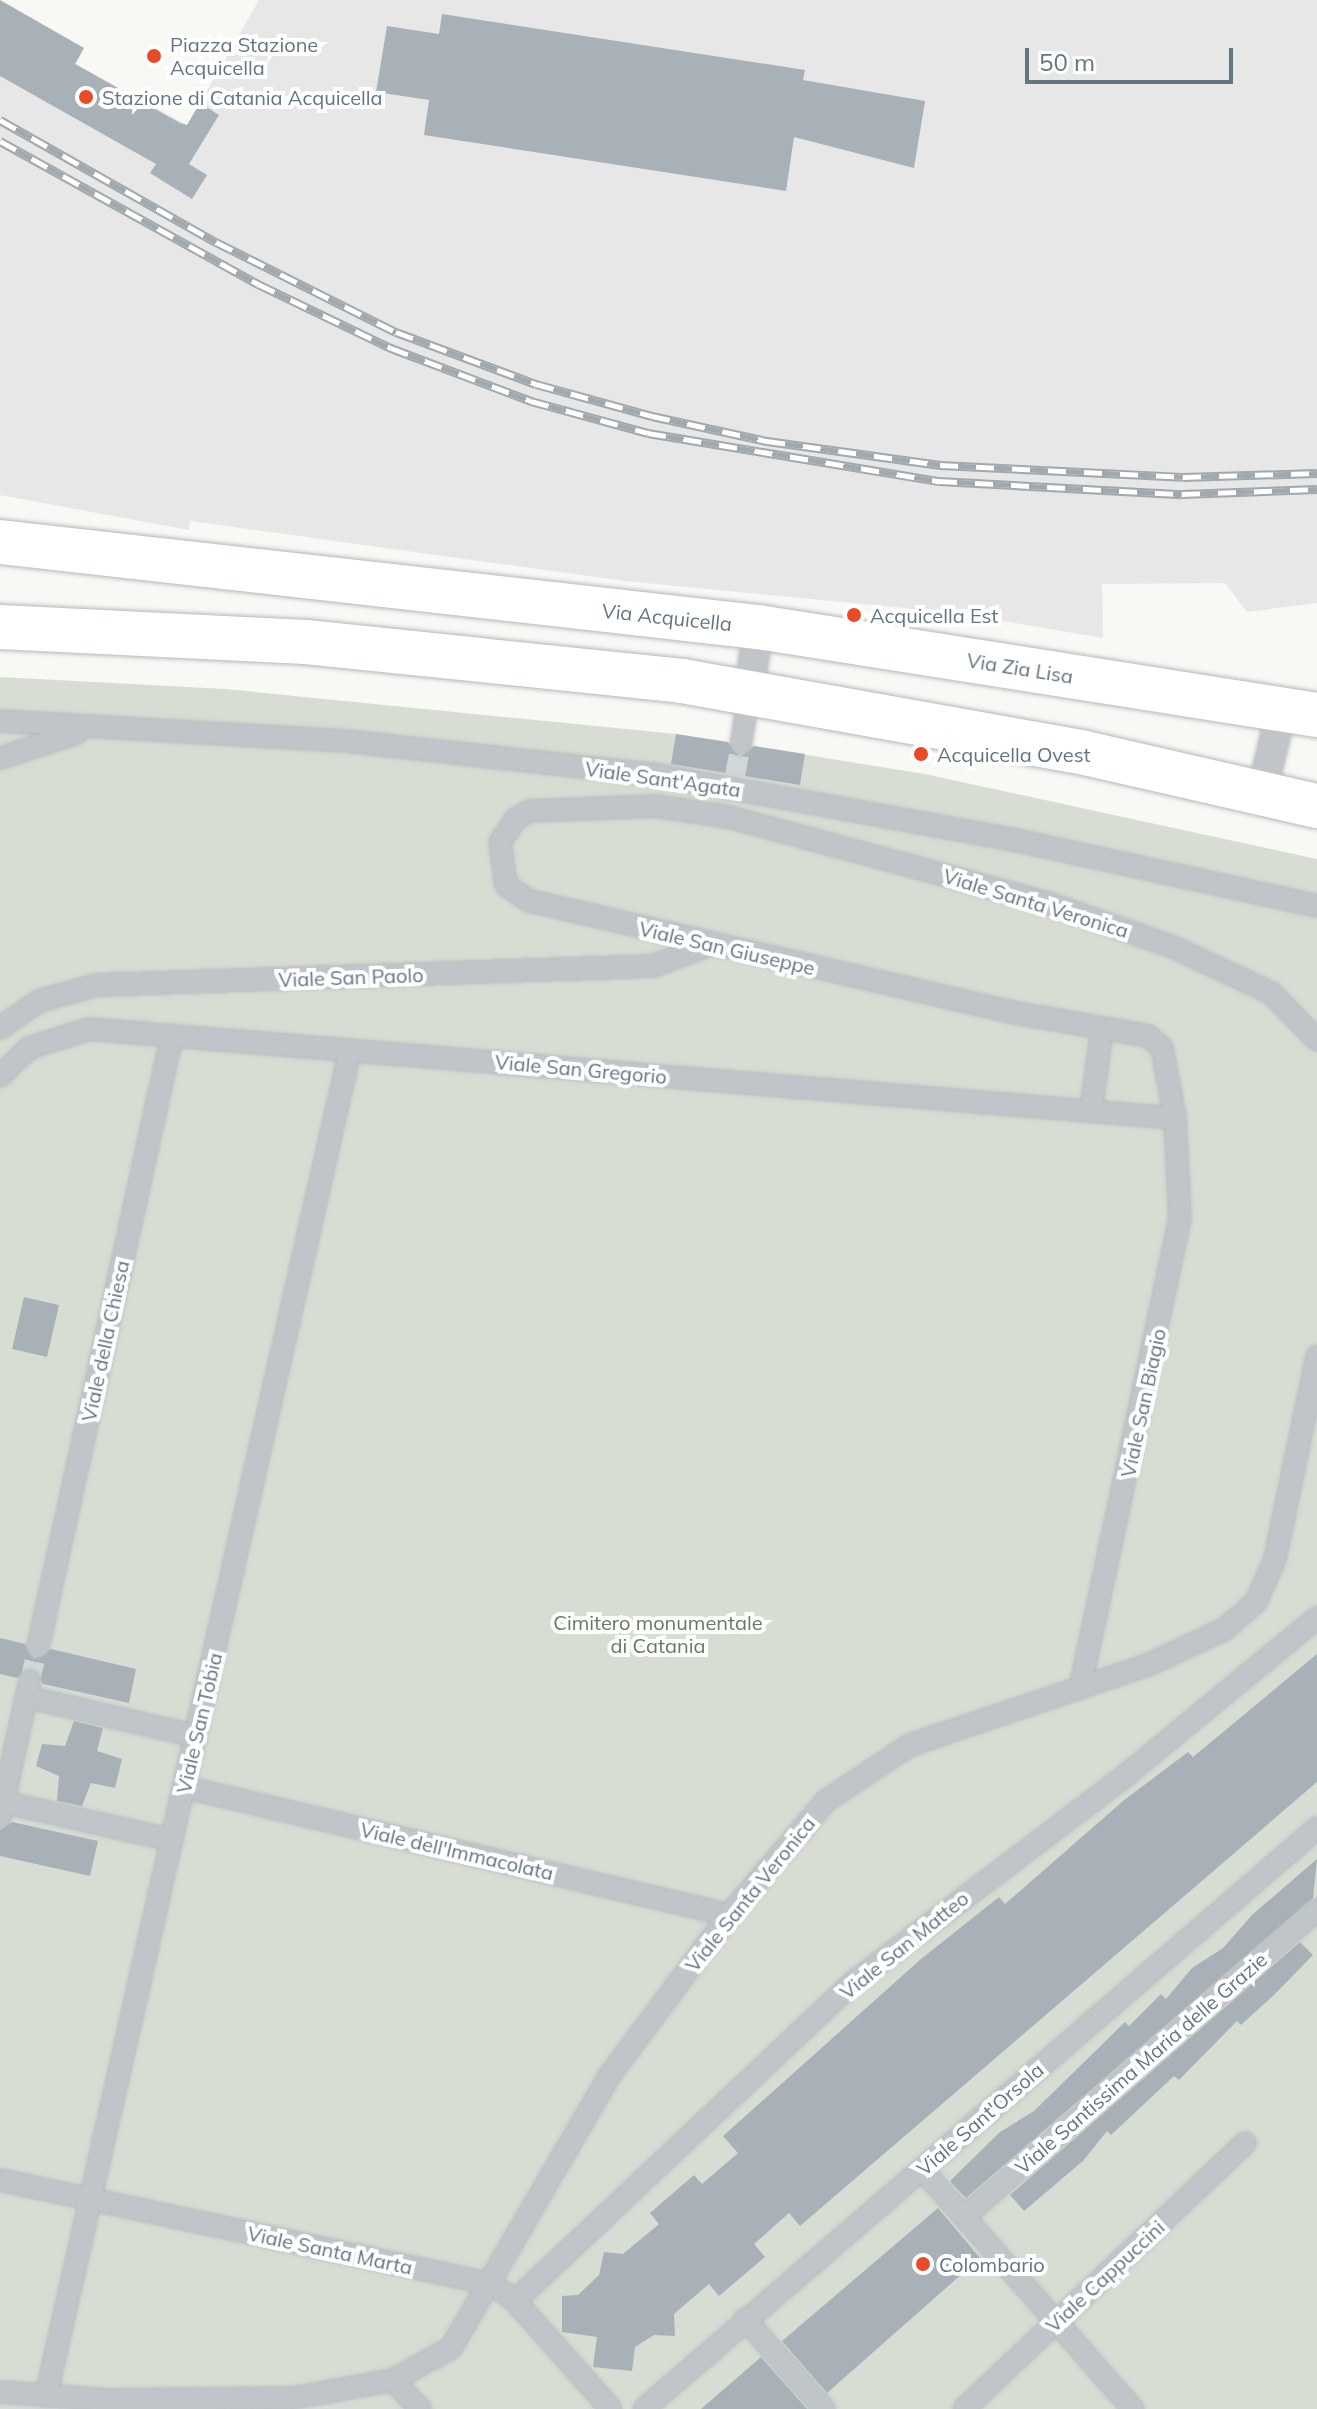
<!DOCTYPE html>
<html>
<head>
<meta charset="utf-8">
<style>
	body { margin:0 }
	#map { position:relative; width:1317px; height:2409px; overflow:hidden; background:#f8f8f5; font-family:Mulish,sans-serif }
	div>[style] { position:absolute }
	.built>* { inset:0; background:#e6e7e6 }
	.green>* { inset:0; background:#d8ddd4 }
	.building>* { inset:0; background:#a8b1b7 }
	.pedestrian-tunnel>* { height:20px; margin-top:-10px; transform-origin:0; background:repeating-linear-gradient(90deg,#d2d7d8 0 20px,transparent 0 30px) }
	.roads { filter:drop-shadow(0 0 2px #b4b9bd) drop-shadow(0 0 2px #b4b9bd) }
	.pedestrian>* { height:20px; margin:-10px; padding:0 10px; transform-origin:10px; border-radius:10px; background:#c0c5c9 }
	.minor>* { height:28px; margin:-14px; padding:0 14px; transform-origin:14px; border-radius:14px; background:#c0c5c9 }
	.primary>* { height:44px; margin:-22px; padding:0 22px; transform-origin:22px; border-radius:22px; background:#fff }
	.rail>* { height:9px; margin-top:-4.5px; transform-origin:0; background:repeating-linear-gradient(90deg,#fff 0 18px,#a1a9af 0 36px); box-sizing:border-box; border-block:2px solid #a1a9af }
	.dots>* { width:22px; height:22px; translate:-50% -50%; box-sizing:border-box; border:4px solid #fff; border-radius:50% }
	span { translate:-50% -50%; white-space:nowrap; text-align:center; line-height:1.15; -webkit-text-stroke:8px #fff; paint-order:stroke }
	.poi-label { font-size:20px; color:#627581 }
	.left { translate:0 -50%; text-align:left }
	.street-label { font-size:20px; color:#627581 }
	.park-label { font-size:20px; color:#667961 }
	.scale { position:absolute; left:1025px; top:48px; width:208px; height:36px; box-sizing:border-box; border:4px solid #627581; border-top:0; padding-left:10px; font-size:24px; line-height:28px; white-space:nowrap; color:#627581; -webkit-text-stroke:6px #fff; paint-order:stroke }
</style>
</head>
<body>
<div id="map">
	<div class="built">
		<div style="clip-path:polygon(259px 0,1317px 0,1317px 603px,1247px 612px,1225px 583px,1102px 584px,1103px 638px,956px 613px,625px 581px,190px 521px,189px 530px,0 495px,0 4px,84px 48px,76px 64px,187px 125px)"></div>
	</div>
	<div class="green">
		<div style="clip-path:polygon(0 677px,225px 689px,676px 734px,925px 774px,1317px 859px,1317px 2409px,0 2409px)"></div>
	</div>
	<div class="building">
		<div style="clip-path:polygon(0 0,84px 48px,75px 64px,180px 123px,187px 125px,200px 103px,219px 115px,189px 164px,207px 175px,192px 199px,150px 173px,156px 164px,0 76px)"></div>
		<div style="clip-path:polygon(442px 14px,805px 70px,803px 80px,925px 101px,914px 168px,794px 137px,786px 191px,424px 135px,429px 100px,376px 92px,387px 26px,439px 34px)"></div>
		<div style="clip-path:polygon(676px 734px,728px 742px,740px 757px,754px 746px,805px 754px,800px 785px,671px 764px)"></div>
		<div style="clip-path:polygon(24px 1297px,59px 1305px,47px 1357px,12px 1349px)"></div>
		<div style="clip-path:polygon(0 1638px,25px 1644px,34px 1659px,51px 1649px,136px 1669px,129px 1703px,43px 1684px,32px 1668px,17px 1678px,0 1674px)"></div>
		<div style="clip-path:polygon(1317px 1654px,1317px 1782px,800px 2226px,789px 2213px,754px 2244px,765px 2257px,719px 2296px,709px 2284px,674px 2314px,675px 2336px,654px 2335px,635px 2347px,632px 2371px,593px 2367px,597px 2337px,562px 2332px,562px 2296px,578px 2295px,599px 2275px,604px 2252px,623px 2254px,659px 2224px,650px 2213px,694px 2175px,702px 2184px,738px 2153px,723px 2136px,921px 1959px,999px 1897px,1005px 1904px,1123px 1801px,1188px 1752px,1193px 1757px)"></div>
		<div style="clip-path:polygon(74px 1721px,103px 1728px,97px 1751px,122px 1759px,115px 1788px,91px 1783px,82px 1806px,57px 1801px,59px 1776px,36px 1766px,42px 1744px,65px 1746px)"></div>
		<div style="clip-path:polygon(12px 1822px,98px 1841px,90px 1876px,0 1856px,0 1830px)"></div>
		<div style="clip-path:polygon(1317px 1859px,1313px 1898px,966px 2198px,958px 2190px,950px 2181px,1000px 2132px,1034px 2111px,1125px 2022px,1129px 2026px,1161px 1994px,1166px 1999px,1192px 1968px,1223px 1948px,1253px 1914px)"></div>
		<div style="clip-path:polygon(1300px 1942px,1313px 1955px,1274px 1995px,1241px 2025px,1237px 2021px,1179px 2080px,1174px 2076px,1111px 2135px,1107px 2131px,1083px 2161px,1024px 2211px,1010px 2195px)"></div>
		<div style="clip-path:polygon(938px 2208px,980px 2258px,827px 2393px,782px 2341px)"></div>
		<div style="clip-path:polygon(761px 2357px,807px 2409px,701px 2409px)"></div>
	</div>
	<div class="pedestrian-tunnel">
		<div style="left:735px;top:775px;width:32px;rotate:-79deg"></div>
		<div style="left:30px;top:1681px;width:35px;rotate:-77deg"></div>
	</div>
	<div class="roads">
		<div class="pedestrian">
			<div style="left:0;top:721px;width:346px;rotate:3.3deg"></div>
			<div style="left:345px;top:741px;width:314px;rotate:6.2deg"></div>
			<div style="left:657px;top:775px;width:364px;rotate:10.3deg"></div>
			<div style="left:1015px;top:840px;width:309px;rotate:12.3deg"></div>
			<div style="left:741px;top:744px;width:51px;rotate:-80.9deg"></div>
			<div style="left:0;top:758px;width:81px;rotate:-18deg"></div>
			<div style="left:0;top:1028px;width:47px;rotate:-34.7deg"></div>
			<div style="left:39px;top:1001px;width:59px;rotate:-15.7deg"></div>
			<div style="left:96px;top:985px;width:557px;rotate:-1.95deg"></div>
			<div style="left:653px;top:966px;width:60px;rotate:-20.6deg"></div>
			<div style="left:0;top:1076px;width:40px;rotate:-44deg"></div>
			<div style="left:29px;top:1048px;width:63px;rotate:-17.6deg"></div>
			<div style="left:89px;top:1029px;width:1090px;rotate:4.69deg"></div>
			<div style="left:1091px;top:1111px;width:82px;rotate:-82.3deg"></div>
			<div style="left:38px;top:1647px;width:626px;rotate:-77.65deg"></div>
			<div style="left:1081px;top:1684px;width:476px;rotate:-78deg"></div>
			<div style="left:1180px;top:1218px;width:100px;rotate:-92.9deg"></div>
			<div style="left:1175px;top:1118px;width:71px;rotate:-100.5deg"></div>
			<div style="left:1162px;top:1048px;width:18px;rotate:-139deg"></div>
			<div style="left:1148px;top:1036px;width:139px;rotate:-170.1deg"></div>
			<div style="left:1011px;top:1012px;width:495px;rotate:-167deg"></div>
			<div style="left:529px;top:901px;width:28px;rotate:-145deg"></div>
			<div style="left:506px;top:885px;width:43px;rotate:-97.9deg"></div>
			<div style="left:500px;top:842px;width:28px;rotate:-55deg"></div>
			<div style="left:516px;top:819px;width:16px;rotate:-30deg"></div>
			<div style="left:530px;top:811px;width:126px;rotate:-2.3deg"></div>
			<div style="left:656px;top:806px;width:74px;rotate:8.6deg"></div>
			<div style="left:729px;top:817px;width:330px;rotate:15.1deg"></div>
			<div style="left:1048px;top:903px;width:133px;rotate:19.4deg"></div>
			<div style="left:1173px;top:947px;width:108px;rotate:25.1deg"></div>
			<div style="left:1271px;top:993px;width:66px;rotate:45.6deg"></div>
			<div style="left:27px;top:1697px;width:173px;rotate:13deg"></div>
			<div style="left:184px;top:1787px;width:560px;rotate:13.22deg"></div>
			<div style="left:3px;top:1802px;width:173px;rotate:12.7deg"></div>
			<div style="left:0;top:1817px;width:139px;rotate:-77.6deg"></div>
			<div style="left:922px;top:2169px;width:320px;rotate:48.7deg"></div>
			<div style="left:0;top:2180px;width:503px;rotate:11.94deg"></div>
			<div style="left:492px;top:2284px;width:29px;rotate:36deg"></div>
			<div style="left:515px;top:2301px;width:144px;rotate:48.4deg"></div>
			<div style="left:964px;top:2217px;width:468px;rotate:-41deg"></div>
			<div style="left:515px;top:2301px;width:467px;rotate:-43.3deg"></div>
			<div style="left:855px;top:1981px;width:339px;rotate:-37.2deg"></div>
			<div style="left:1125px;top:1776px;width:249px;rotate:-39.5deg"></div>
			<div style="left:745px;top:2319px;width:120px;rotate:48.7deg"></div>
			<div style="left:393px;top:2380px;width:40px;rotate:47deg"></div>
			<div style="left:0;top:2392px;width:107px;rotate:4.3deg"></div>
			<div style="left:107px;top:2400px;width:186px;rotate:-0.6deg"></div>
			<div style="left:293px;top:2398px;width:102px;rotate:-10.2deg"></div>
			<div style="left:393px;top:2380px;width:66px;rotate:-28.9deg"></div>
			<div style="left:451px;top:2348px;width:316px;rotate:-59.8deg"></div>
			<div style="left:610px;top:2075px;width:199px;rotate:-53.4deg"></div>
			<div style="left:729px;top:1915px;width:151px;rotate:-49.6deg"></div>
			<div style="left:827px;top:1800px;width:100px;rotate:-33.5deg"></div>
			<div style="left:910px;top:1745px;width:253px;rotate:-18.6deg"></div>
			<div style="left:1150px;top:1664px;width:83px;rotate:-25deg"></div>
			<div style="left:1225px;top:1629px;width:41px;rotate:-41.1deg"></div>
			<div style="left:1256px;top:1602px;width:47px;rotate:-66.2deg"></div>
			<div style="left:1275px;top:1559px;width:207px;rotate:-78.3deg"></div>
			<div style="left:46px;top:2396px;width:1380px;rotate:-77.27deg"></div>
			<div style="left:644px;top:2409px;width:889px;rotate:-40.8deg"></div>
			<div style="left:964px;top:2409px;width:387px;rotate:-43.4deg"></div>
		</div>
		<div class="minor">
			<div style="left:749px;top:694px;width:68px;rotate:-82.3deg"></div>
			<div style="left:1262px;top:792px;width:86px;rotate:-76.6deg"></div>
		</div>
		<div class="primary">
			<div style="left:0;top:542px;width:763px;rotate:6.4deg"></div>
			<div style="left:758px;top:627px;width:566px;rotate:8.95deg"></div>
			<div style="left:0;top:627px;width:306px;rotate:2.8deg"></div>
			<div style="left:306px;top:642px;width:378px;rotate:5.9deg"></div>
			<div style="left:682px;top:681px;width:409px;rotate:10.1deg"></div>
			<div style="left:1085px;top:753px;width:238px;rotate:12.9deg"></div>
		</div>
	</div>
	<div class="rail">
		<div style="left:0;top:120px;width:248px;rotate:29.5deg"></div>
		<div style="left:216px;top:242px;width:201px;rotate:26.6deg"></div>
		<div style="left:396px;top:332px;width:149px;rotate:20.4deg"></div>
		<div style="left:536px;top:384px;width:120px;rotate:15.4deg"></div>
		<div style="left:652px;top:416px;width:118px;rotate:12.3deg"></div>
		<div style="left:767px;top:441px;width:175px;rotate:7.9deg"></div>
		<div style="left:940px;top:465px;width:243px;rotate:2.8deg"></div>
		<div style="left:1183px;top:477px;width:134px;rotate:-1.7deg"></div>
		<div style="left:0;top:141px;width:295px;rotate:29deg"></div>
		<div style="left:258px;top:284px;width:148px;rotate:25.7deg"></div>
		<div style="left:391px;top:348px;width:150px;rotate:20.7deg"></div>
		<div style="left:531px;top:401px;width:121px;rotate:15.3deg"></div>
		<div style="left:648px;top:433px;width:295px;rotate:9.4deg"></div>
		<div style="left:939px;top:481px;width:243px;rotate:3.1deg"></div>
		<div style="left:1182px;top:494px;width:135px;rotate:-2.1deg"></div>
	</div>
	<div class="dots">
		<div style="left:154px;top:56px;background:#e84b25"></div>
		<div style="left:86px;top:97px;background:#e84b25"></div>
		<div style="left:854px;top:615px;background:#e84b25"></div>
		<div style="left:921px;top:754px;background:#e84b25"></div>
		<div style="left:923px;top:2264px;background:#e84b25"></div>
	</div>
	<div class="poi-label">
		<span class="left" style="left:170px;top:56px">Piazza Stazione<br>Acquicella</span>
		<span class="left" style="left:102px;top:97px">Stazione di Catania Acquicella</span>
		<span class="left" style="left:870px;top:615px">Acquicella Est</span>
		<span class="left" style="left:937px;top:754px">Acquicella Ovest</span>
		<span class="left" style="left:939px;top:2264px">Colombario</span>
	</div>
	<div class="street-label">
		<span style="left:667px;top:617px;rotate:6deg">Via Acquicella</span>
		<span style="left:1020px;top:668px;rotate:9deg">Via Zia Lisa</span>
		<span style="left:663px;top:779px;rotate:8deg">Viale Sant'Agata</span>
		<span style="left:1036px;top:903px;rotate:17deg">Viale Santa Veronica</span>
		<span style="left:727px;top:948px;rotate:13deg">Viale San Giuseppe</span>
		<span style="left:351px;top:977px;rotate:-2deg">Viale San Paolo</span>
		<span style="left:581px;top:1069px;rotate:5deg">Viale San Gregorio</span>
		<span style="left:105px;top:1341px;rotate:-78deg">Viale della Chiesa</span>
		<span style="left:1143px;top:1403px;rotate:-78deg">Viale San Biagio</span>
		<span style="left:199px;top:1723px;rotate:-77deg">Viale San Tobia</span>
		<span style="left:457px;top:1851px;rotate:13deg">Viale dell'Immacolata</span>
		<span style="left:750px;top:1894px;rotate:-51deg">Viale Santa Veronica</span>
		<span style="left:904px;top:1945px;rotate:-39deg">Viale San Matteo</span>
		<span style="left:1141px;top:2063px;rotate:-41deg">Viale Santissima Maria delle Grazie</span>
		<span style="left:980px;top:2119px;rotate:-41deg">Viale Sant'Orsola</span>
		<span style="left:330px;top:2250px;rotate:12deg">Viale Santa Marta</span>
		<span style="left:1105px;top:2276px;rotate:-43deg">Viale Cappuccini</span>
	</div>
	<div class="park-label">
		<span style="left:658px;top:1634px">Cimitero monumentale<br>di Catania</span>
	</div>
	<div class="scale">50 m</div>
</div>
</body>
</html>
